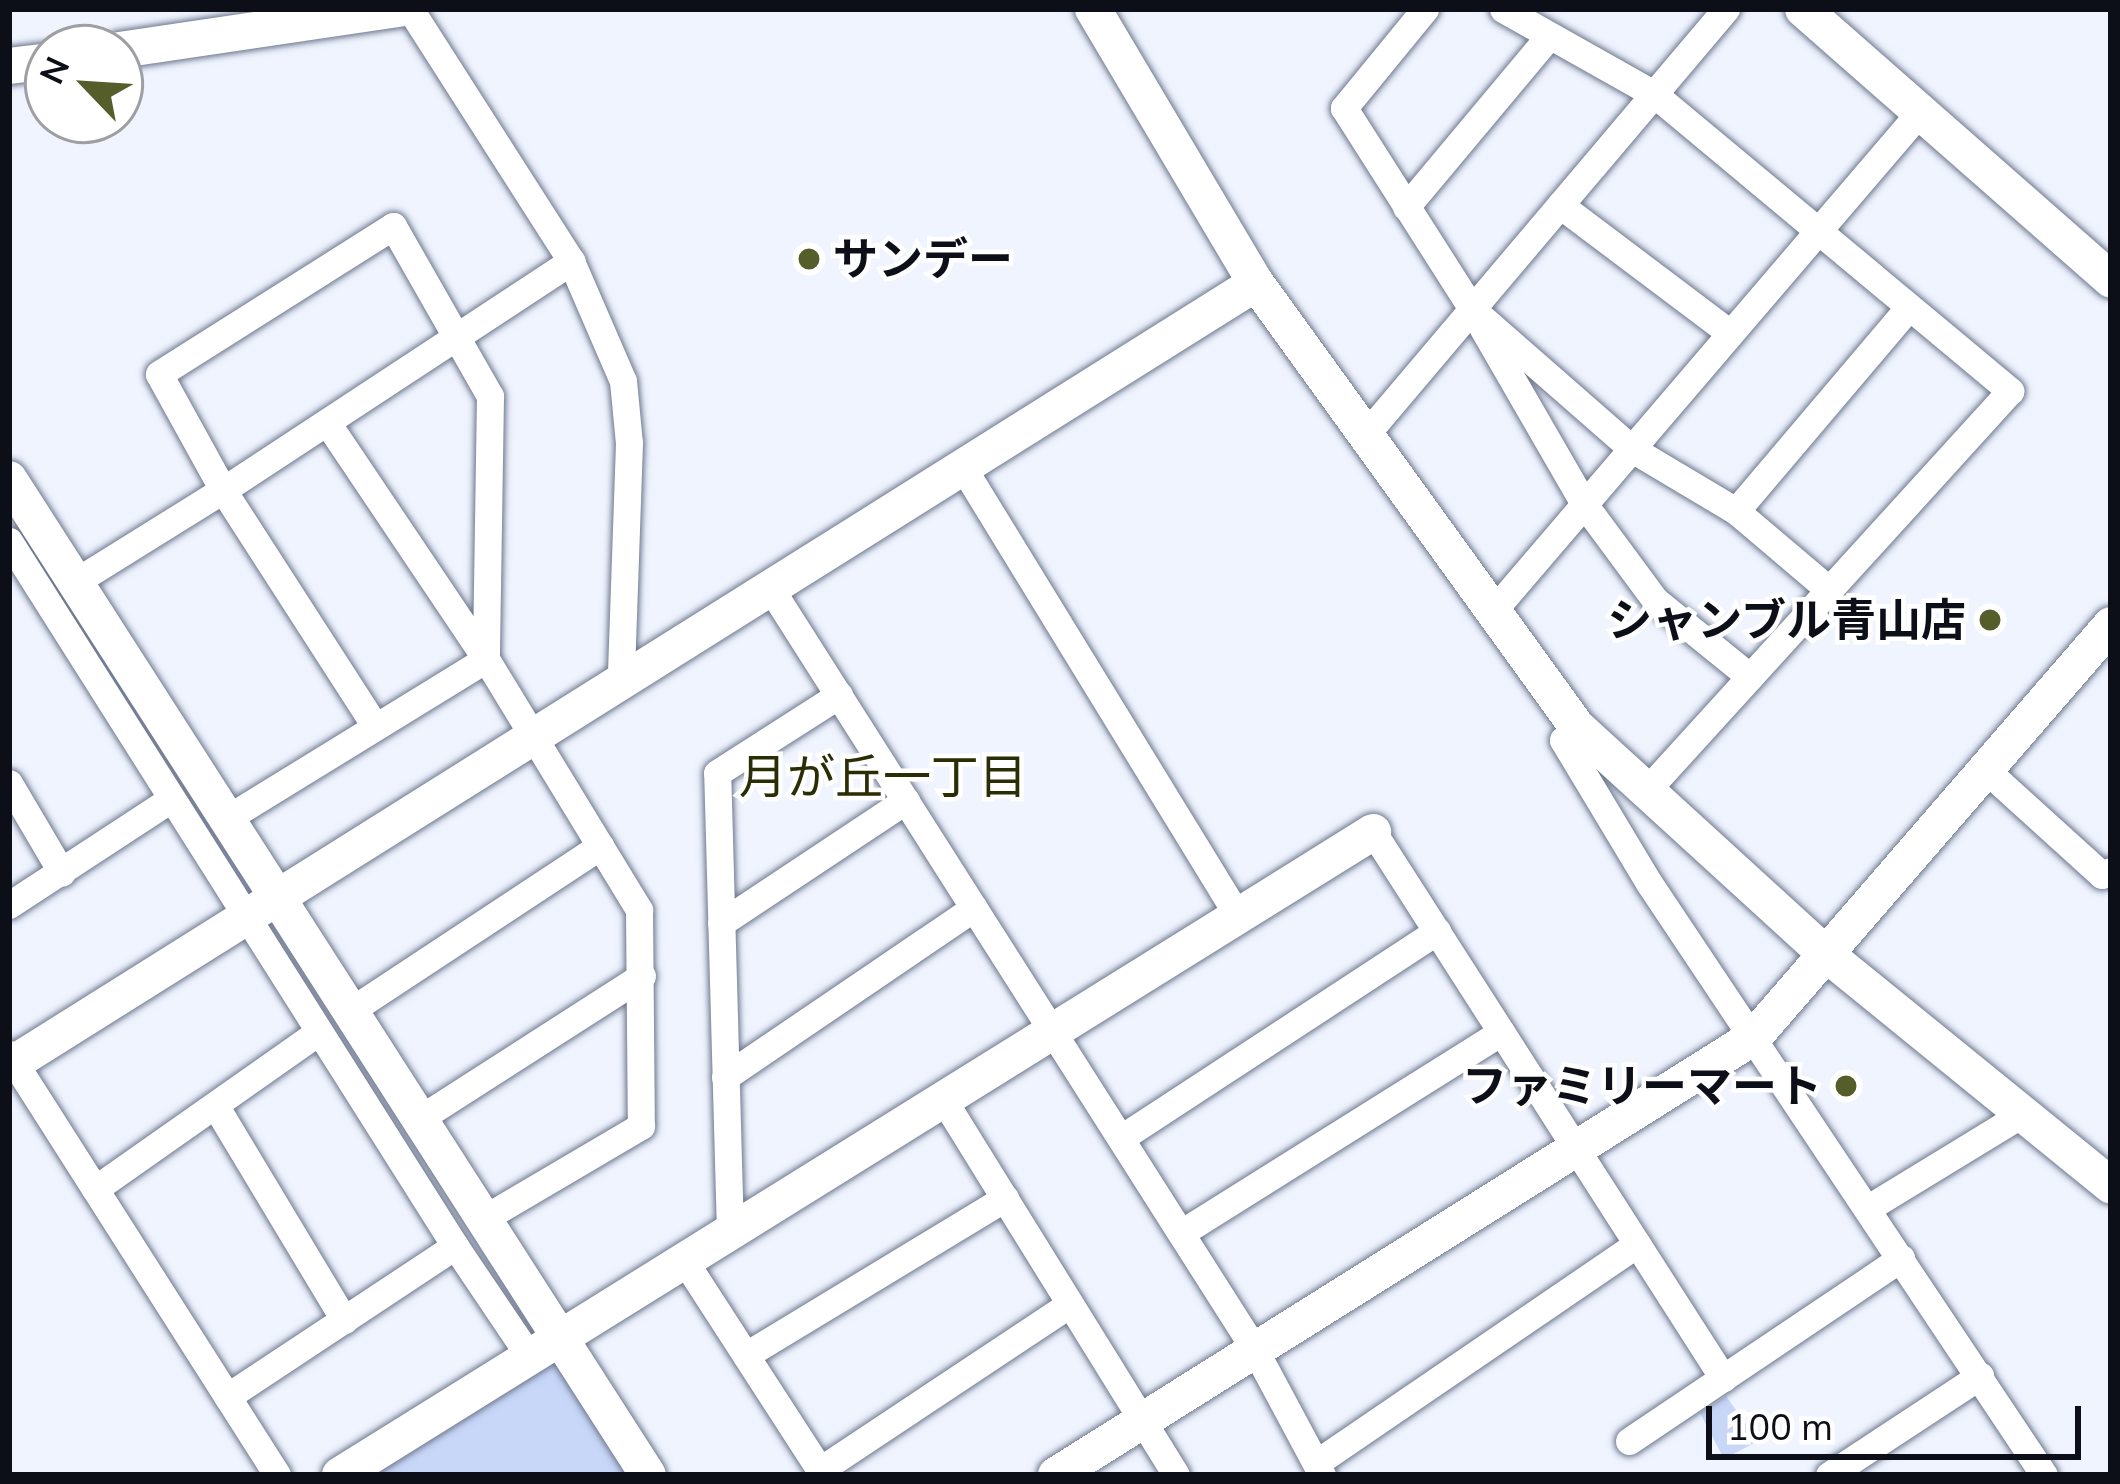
<!DOCTYPE html>
<html>
<head>
<meta charset="utf-8">
<style>
	body { margin:0 }
	#map { position:relative; width:2120px; height:1484px; overflow:hidden; background:#eff4fe; font-family:Mulish,"Noto Sans JP",sans-serif }
	div>[style] { position:absolute }
	.green>* { inset:0; background:#c8d7f8 }
	.roads { filter:drop-shadow(0 0 3px #6e788f) drop-shadow(0 0 3px #6e788f) }
	.minor>* { height:27px; margin:-13.5px; padding:0 13.5px; transform-origin:13.5px; border-radius:13.5px; background:#fff }
	.tertiary>* { height:36px; margin:-18px; padding:0 18px; transform-origin:18px; border-radius:18px; background:#fff }
	.dots>* { width:33px; height:33px; translate:-50% -50%; box-sizing:border-box; border:6px solid #fff; border-radius:50% }
	span { translate:-50% -50%; white-space:nowrap; text-align:center; line-height:1.15; -webkit-text-stroke:9px #fff; paint-order:stroke }
	.poi-label { font-size:45px; color:#0c0f18; font-weight:700 }
	.left { translate:0 -50%; text-align:left }
	.right { translate:-100% -50%; text-align:right }
	.neighbourhood-label { font-size:48px; color:#292e05 }
	.frame { position:absolute; inset:0; border:12px solid #0c0f18; pointer-events:none }
	.north { position:absolute; left:24px; top:24px; width:120px; height:120px; box-sizing:border-box; background:#fff; border:3px solid #9e9fa3; border-radius:50%; rotate:295deg; font-size:33px; font-weight:700; line-height:48px; text-align:center; color:#0c0f18 }
	.north::after { content:''; display:block; margin:auto; width:42px; height:54px; background:#555d2b; clip-path:polygon(50% 0,100% 100%,50% 72%,0 100%) }
	.scale { position:absolute; left:1706px; top:1406px; width:375px; height:54px; box-sizing:border-box; border:6px solid #0c0f18; border-top:0; padding-left:15px; font-size:36px; line-height:42px; white-space:nowrap; color:#0c0f18; -webkit-text-stroke:9px #fff; paint-order:stroke }
</style>
</head>
<body>
<div id="map">
	<div class="green">
		<div style="clip-path:polygon(559px 1350px,630px 1475px,362px 1475px)"></div>
		<div style="clip-path:polygon(1726px 1396px,1758px 1441px,1724px 1459px,1700px 1413px)"></div>
	</div>
	<div class="roads">
		<div class="minor">
			<div style="left:410px;top:9px;width:299px;rotate:57.4deg"></div>
			<div style="left:571px;top:261px;width:131px;rotate:66.6deg"></div>
			<div style="left:623px;top:381px;width:62px;rotate:84.5deg"></div>
			<div style="left:629px;top:443px;width:234px;rotate:92deg"></div>
			<div style="left:1425px;top:9px;width:128px;rotate:129.3deg"></div>
			<div style="left:1344px;top:108px;width:238px;rotate:57.5deg"></div>
			<div style="left:1472px;top:309px;width:213px;rotate:41.2deg"></div>
			<div style="left:1632px;top:449px;width:121px;rotate:30.8deg"></div>
			<div style="left:1736px;top:511px;width:267px;rotate:-49.7deg"></div>
			<div style="left:1503px;top:9px;width:173px;rotate:29.4deg"></div>
			<div style="left:1654px;top:94px;width:464px;rotate:39.8deg"></div>
			<div style="left:2010px;top:391px;width:541px;rotate:132.3deg"></div>
			<div style="left:1560px;top:205px;width:213px;rotate:37deg"></div>
			<div style="left:1406px;top:207px;width:223px;rotate:-50.1deg"></div>
			<div style="left:1482px;top:327px;width:204px;rotate:60deg"></div>
			<div style="left:1584px;top:504px;width:119px;rotate:53.5deg"></div>
			<div style="left:1655px;top:600px;width:122px;rotate:39deg"></div>
			<div style="left:1367px;top:433px;width:556px;rotate:-49.75deg"></div>
			<div style="left:962px;top:466px;width:528px;rotate:58.48deg"></div>
			<div style="left:1736px;top:511px;width:122px;rotate:40.3deg"></div>
			<div style="left:9px;top:541px;width:834px;rotate:57.68deg"></div>
			<div style="left:455px;top:1246px;width:273px;rotate:146.5deg"></div>
			<div style="left:75px;top:582px;width:174px;rotate:-31.9deg"></div>
			<div style="left:223px;top:490px;width:132px;rotate:-118.9deg"></div>
			<div style="left:159px;top:374px;width:277px;rotate:-32.3deg"></div>
			<div style="left:393px;top:226px;width:196px;rotate:60.3deg"></div>
			<div style="left:490px;top:396px;width:263px;rotate:90.9deg"></div>
			<div style="left:486px;top:659px;width:294px;rotate:58.6deg"></div>
			<div style="left:639px;top:910px;width:216px;rotate:89.5deg"></div>
			<div style="left:641px;top:1126px;width:183px;rotate:149.5deg"></div>
			<div style="left:769px;top:586px;width:905px;rotate:57.54deg"></div>
			<div style="left:1255px;top:1350px;width:142px;rotate:61.8deg"></div>
			<div style="left:1492px;top:612px;width:658px;rotate:-49.44deg"></div>
			<div style="left:375px;top:726px;width:281px;rotate:-122.8deg"></div>
			<div style="left:223px;top:490px;width:417px;rotate:-33.3deg"></div>
			<div style="left:1577px;top:727px;width:19px;rotate:137deg"></div>
			<div style="left:1563px;top:740px;width:167px;rotate:59deg"></div>
			<div style="left:1649px;top:883px;width:712px;rotate:56.29deg"></div>
			<div style="left:1986px;top:770px;width:156px;rotate:42.2deg"></div>
			<div style="left:2102px;top:875px;width:10px;rotate:-24deg"></div>
			<div style="left:9px;top:783px;width:104px;rotate:59.5deg"></div>
			<div style="left:226px;top:819px;width:305px;rotate:-31.6deg"></div>
			<div style="left:486px;top:659px;width:285px;rotate:-123.9deg"></div>
			<div style="left:1373px;top:832px;width:649px;rotate:57.34deg"></div>
			<div style="left:9px;top:905px;width:194px;rotate:-33.2deg"></div>
			<div style="left:721px;top:923px;width:222px;rotate:-33.6deg"></div>
			<div style="left:350px;top:1011px;width:300px;rotate:-33.4deg"></div>
			<div style="left:9px;top:1054px;width:499px;rotate:57.5deg"></div>
			<div style="left:725px;top:1077px;width:301px;rotate:-34.2deg"></div>
			<div style="left:943px;top:1099px;width:442px;rotate:58.2deg"></div>
			<div style="left:215px;top:1105px;width:251px;rotate:59deg"></div>
			<div style="left:419px;top:1119px;width:265px;rotate:-32.7deg"></div>
			<div style="left:1121px;top:1138px;width:378px;rotate:-33.2deg"></div>
			<div style="left:95px;top:1189px;width:273px;rotate:-35.1deg"></div>
			<div style="left:1868px;top:1208px;width:180px;rotate:-31.4deg"></div>
			<div style="left:730px;top:1232px;width:459px;rotate:-91.6deg"></div>
			<div style="left:717px;top:773px;width:145px;rotate:-32.6deg"></div>
			<div style="left:1181px;top:1233px;width:378px;rotate:-32.1deg"></div>
			<div style="left:455px;top:1246px;width:134px;rotate:56deg"></div>
			<div style="left:684px;top:1260px;width:256px;rotate:57.1deg"></div>
			<div style="left:746px;top:1355px;width:303px;rotate:-31.2deg"></div>
			<div style="left:1629px;top:1441px;width:328px;rotate:-33.9deg"></div>
			<div style="left:1319px;top:1461px;width:385px;rotate:-34.3deg"></div>
			<div style="left:820px;top:1470px;width:300px;rotate:-33.6deg"></div>
			<div style="left:1829px;top:1475px;width:181px;rotate:-33.3deg"></div>
		</div>
		<div class="tertiary">
			<div style="left:1093px;top:9px;width:319px;rotate:59.3deg"></div>
			<div style="left:1256px;top:283px;width:548px;rotate:54.13deg"></div>
			<div style="left:1577px;top:727px;width:337px;rotate:42.4deg"></div>
			<div style="left:1826px;top:954px;width:367px;rotate:39.1deg"></div>
			<div style="left:1803px;top:9px;width:410px;rotate:41.3deg"></div>
			<div style="left:120px;top:50px;width:282px;rotate:-8.4deg"></div>
			<div style="left:9px;top:66px;width:39px;rotate:-7deg"></div>
			<div style="left:9px;top:479px;width:1183px;rotate:57.32deg"></div>
			<div style="left:9px;top:1066px;width:1472px;rotate:-32.12deg"></div>
			<div style="left:340px;top:1475px;width:1217px;rotate:-31.9deg"></div>
			<div style="left:1056px;top:1475px;width:824px;rotate:-32.11deg"></div>
			<div style="left:1754px;top:1037px;width:545px;rotate:-49.09deg"></div>
		</div>
	</div>
	<div class="dots">
		<div style="left:809px;top:259px;background:#555d2b"></div>
		<div style="left:1990px;top:620px;background:#555d2b"></div>
		<div style="left:1846px;top:1086px;background:#555d2b"></div>
	</div>
	<div class="poi-label">
		<span class="left" style="left:833px;top:259px">サンデー</span>
		<span class="right" style="left:1966px;top:620px">シャンブル青山店</span>
		<span class="right" style="left:1822px;top:1086px">ファミリーマート</span>
	</div>
	<div class="neighbourhood-label">
		<span style="left:883px;top:777px">月が丘一丁目</span>
	</div>
	<div class="frame"></div>
	<div class="north">N</div>
	<div class="scale">100 m</div>
</div>
</body>
</html>
